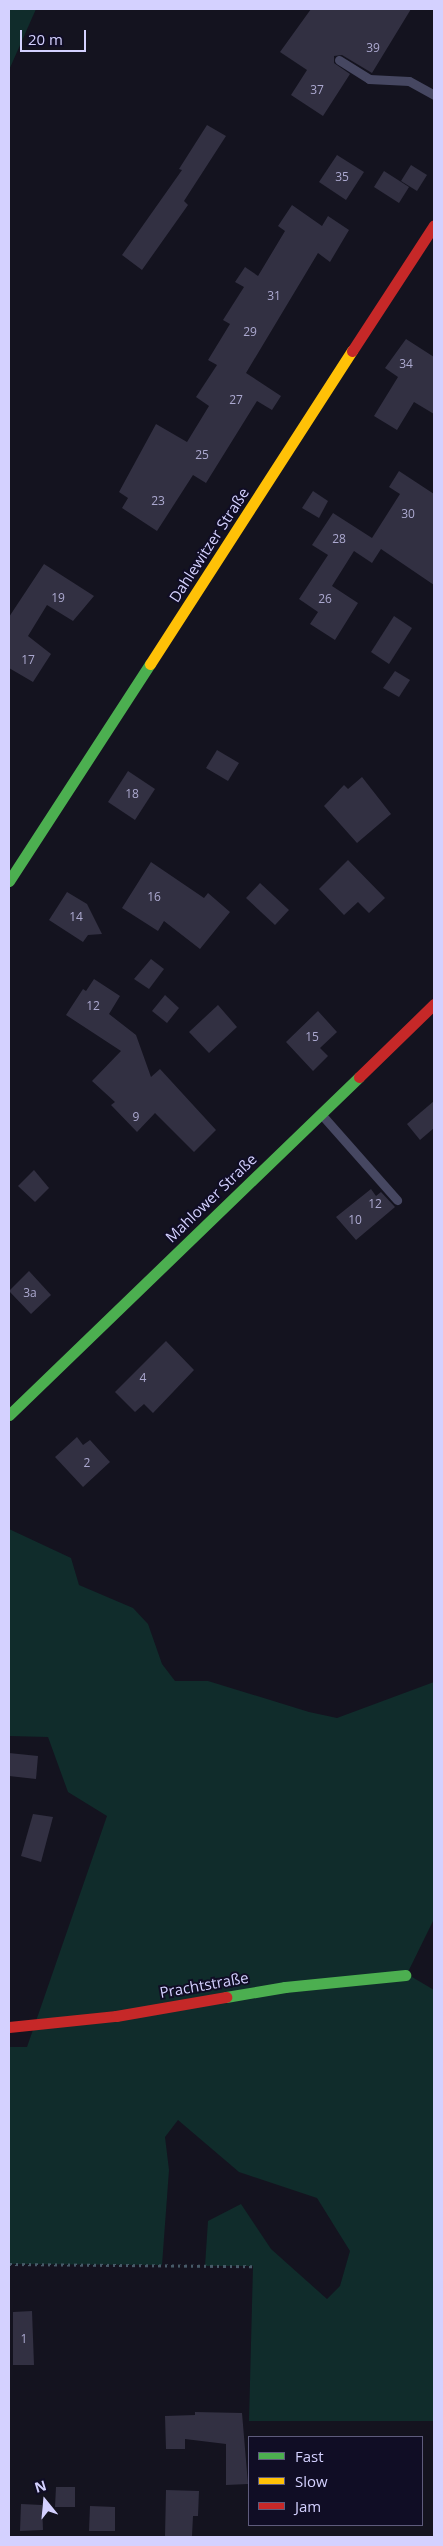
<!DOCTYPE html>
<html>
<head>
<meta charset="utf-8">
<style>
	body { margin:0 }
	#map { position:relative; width:443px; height:2546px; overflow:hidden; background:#14131f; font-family:"Open Sans",sans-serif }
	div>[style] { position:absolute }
	.green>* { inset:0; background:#102c2b }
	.building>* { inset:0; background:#323042 }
	.path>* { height:3px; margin-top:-1.5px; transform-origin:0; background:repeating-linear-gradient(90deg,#475a68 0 2.5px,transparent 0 6.5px) }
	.lane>* { height:9px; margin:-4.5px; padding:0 4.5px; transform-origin:4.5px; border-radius:4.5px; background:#464761 }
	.fast>* { height:11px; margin:-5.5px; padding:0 5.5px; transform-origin:5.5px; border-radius:5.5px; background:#4caf50 }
	.slow>* { height:11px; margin:-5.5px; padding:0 5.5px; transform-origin:5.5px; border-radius:5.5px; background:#ffc107 }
	.jam>* { height:11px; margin:-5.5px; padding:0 5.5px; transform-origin:5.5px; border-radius:5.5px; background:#c62828 }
	span { translate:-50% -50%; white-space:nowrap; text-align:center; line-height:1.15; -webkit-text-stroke:4px #100d25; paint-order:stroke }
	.number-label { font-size:12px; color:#aca9d0 }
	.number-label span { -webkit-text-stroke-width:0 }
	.street-label { font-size:15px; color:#d4d1ff }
	.frame { position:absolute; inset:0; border:10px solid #d4d1ff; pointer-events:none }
	.legend { position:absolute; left:248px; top:2436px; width:175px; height:90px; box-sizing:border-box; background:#100d25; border:1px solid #5e5b7c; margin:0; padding:6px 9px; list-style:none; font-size:15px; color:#d4d1ff }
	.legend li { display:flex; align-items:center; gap:10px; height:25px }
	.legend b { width:25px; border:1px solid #5e5b7c }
	.north { position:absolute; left:20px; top:2476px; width:50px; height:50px; -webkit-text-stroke:4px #100d25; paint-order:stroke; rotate:343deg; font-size:14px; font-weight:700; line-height:20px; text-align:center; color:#d4d1ff }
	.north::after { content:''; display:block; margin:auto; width:18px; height:22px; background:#d4d1ff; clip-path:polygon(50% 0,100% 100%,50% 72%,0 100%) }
	.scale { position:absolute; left:20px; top:30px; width:66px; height:22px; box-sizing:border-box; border:2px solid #d4d1ff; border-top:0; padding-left:6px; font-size:15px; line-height:18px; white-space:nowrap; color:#d4d1ff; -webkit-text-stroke:4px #100d25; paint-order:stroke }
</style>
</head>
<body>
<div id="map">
	<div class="green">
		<div style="clip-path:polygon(9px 9px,36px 9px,9px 70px)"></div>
		<div style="clip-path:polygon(9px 1529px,71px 1558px,79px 1585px,133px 1608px,148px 1624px,162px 1664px,175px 1681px,208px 1681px,309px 1712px,337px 1718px,434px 1682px,434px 1919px,407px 1974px,434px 1990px,434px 2421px,249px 2421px,253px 2266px,205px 2266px,208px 2221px,241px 2204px,271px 2249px,327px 2299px,340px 2286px,350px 2251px,317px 2198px,239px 2172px,178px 2120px,165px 2137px,169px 2170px,162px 2265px,9px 2264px,9px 2047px,27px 2047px,107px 1816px,68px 1792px,48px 1737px,9px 1736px)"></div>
	</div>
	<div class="building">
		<div style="clip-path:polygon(311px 9px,411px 9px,372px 73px,342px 55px,334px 56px,334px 63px,350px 74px,323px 116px,291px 95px,307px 70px,280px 52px)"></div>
		<div style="clip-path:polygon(207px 125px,226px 136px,184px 201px,188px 205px,142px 270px,122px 255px,182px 170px,179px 169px)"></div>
		<div style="clip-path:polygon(337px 155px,364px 172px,346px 200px,319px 182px)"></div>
		<div style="clip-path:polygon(411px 165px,427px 175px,417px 191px,401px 181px)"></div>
		<div style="clip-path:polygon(384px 171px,409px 187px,399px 203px,374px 187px)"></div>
		<div style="clip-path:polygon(292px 205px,322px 226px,328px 216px,349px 230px,330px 262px,318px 253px,246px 373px,281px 396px,272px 410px,257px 401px,206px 483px,193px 475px,157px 531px,122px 508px,128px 498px,119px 492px,156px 424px,187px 442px,209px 406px,196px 397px,217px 365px,208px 360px,230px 324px,223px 320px,244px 287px,235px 282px,245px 267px,258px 276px,285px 231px,278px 226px)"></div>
		<div style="clip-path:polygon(406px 339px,434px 357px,434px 414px,414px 402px,397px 430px,374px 416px,398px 377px,385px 368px)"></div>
		<div style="clip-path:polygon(399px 471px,434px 494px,434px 585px,381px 549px,372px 563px,354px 551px,332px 586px,358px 603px,335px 640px,310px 624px,318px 612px,299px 599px,328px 555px,312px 545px,333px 513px,372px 538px,400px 494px,389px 487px)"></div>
		<div style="clip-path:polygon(313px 491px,328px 501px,319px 518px,302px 508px)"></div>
		<div style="clip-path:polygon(44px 564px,94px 596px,73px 621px,47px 605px,28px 636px,51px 654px,33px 682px,9px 668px,9px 617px)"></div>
		<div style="clip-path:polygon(394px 616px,412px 628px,389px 664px,371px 652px)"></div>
		<div style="clip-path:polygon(395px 671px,410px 680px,399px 697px,383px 688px)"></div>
		<div style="clip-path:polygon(217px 750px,239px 763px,228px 781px,206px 768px)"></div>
		<div style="clip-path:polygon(128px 771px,155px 789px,135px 820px,108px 802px)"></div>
		<div style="clip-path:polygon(362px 777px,391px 814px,357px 843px,324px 806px,344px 785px,348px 789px)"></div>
		<div style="clip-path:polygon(348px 860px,385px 898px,369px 913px,358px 902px,344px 915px,319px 889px)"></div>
		<div style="clip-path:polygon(151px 862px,204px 898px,208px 893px,230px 912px,200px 949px,164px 921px,158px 931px,122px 908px)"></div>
		<div style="clip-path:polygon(260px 883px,289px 910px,275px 925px,246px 898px)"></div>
		<div style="clip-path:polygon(67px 892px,87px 904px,102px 934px,88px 935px,83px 942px,49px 920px)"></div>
		<div style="clip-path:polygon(151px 959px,164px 969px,149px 989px,134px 979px)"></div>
		<div style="clip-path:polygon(94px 979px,120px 996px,109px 1014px,136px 1035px,151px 1077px,160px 1069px,216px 1130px,194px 1152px,155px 1113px,137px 1132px,111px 1105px,115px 1102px,92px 1081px,121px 1051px,66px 1015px,83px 989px,86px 991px)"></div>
		<div style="clip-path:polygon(165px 995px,179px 1008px,167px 1023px,152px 1011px)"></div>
		<div style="clip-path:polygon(218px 1005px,237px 1027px,209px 1053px,189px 1032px)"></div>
		<div style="clip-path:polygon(318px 1011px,337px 1032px,320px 1048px,328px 1056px,313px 1071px,286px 1042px)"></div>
		<div style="clip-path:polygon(434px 1101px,434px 1128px,420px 1140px,407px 1124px)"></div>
		<div style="clip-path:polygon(34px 1170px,49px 1188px,35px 1202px,18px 1186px)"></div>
		<div style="clip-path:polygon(371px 1189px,376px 1196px,381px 1192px,395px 1207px,356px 1240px,336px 1217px)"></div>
		<div style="clip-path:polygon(29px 1271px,51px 1295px,31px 1314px,9px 1291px)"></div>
		<div style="clip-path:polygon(166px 1341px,194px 1370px,153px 1413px,144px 1404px,135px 1412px,115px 1392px)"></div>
		<div style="clip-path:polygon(77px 1437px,83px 1445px,90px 1440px,110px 1462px,83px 1487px,55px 1457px)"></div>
		<div style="clip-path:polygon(9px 1753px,38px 1756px,36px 1779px,9px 1776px)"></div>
		<div style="clip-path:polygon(33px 1814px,53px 1817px,41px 1862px,21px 1856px)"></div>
		<div style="clip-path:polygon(32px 2311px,34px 2365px,13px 2365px,13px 2312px)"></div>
		<div style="clip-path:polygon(195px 2412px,242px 2413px,248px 2484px,226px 2485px,226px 2444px,185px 2439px,185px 2449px,166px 2449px,165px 2416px,195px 2415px)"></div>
		<div style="clip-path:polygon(56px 2487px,75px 2487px,75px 2507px,55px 2507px)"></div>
		<div style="clip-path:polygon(166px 2490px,199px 2491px,198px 2516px,193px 2516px,192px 2536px,165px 2537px)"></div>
		<div style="clip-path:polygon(21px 2504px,42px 2505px,43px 2530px,20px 2531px)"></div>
		<div style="clip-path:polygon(90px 2506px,115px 2507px,115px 2531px,89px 2531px)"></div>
	</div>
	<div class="path">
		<div style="left:9px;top:2264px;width:244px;rotate:0.5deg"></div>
	</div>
	<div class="lane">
		<div style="left:339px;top:60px;width:36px;rotate:32deg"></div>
		<div style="left:369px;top:79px;width:40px;rotate:2.9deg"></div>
		<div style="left:409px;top:81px;width:29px;rotate:29deg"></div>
		<div style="left:321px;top:1114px;width:115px;rotate:48.5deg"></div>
	</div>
	<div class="fast">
		<div style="left:9px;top:881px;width:259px;rotate:-57deg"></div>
		<div style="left:9px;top:1415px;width:487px;rotate:-44deg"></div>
		<div style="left:226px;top:1997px;width:60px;rotate:-9.6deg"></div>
		<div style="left:285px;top:1987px;width:121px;rotate:-5.7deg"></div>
	</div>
	<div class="slow">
		<div style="left:150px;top:664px;width:373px;rotate:-57.2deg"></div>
	</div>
	<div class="jam">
		<div style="left:352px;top:351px;width:150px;rotate:-56.9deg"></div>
		<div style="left:359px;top:1077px;width:105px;rotate:-44.2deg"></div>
		<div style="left:9px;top:2027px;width:108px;rotate:-5.9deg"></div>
		<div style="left:116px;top:2016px;width:112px;rotate:-9.8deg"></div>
	</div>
	<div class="number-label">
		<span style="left:373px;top:48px">39</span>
		<span style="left:317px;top:90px">37</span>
		<span style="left:342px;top:177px">35</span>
		<span style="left:274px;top:296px">31</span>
		<span style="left:250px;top:332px">29</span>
		<span style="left:406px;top:364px">34</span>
		<span style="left:236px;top:400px">27</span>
		<span style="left:202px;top:455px">25</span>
		<span style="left:158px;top:501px">23</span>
		<span style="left:408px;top:514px">30</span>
		<span style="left:339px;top:539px">28</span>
		<span style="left:58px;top:598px">19</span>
		<span style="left:325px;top:599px">26</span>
		<span style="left:28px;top:660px">17</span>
		<span style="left:132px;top:794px">18</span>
		<span style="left:154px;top:897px">16</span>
		<span style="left:76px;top:917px">14</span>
		<span style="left:93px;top:1006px">12</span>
		<span style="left:312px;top:1037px">15</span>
		<span style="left:136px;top:1117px">9</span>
		<span style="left:375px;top:1204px">12</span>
		<span style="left:355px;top:1220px">10</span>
		<span style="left:30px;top:1293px">3a</span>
		<span style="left:143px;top:1378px">4</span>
		<span style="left:87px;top:1463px">2</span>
		<span style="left:24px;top:2339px">1</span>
	</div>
	<div class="street-label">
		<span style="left:209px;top:545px;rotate:-57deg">Dahlewitzer Straße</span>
		<span style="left:211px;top:1198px;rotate:-44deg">Mahlower Straße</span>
		<span style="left:204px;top:1985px;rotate:-10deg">Prachtstraße</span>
	</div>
	<div class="frame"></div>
	<ul class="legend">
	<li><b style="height:6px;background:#4caf50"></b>Fast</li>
	<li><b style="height:6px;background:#ffc107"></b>Slow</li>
	<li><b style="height:6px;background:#c62828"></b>Jam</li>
	</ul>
	<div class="north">N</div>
	<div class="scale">20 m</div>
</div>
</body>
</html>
